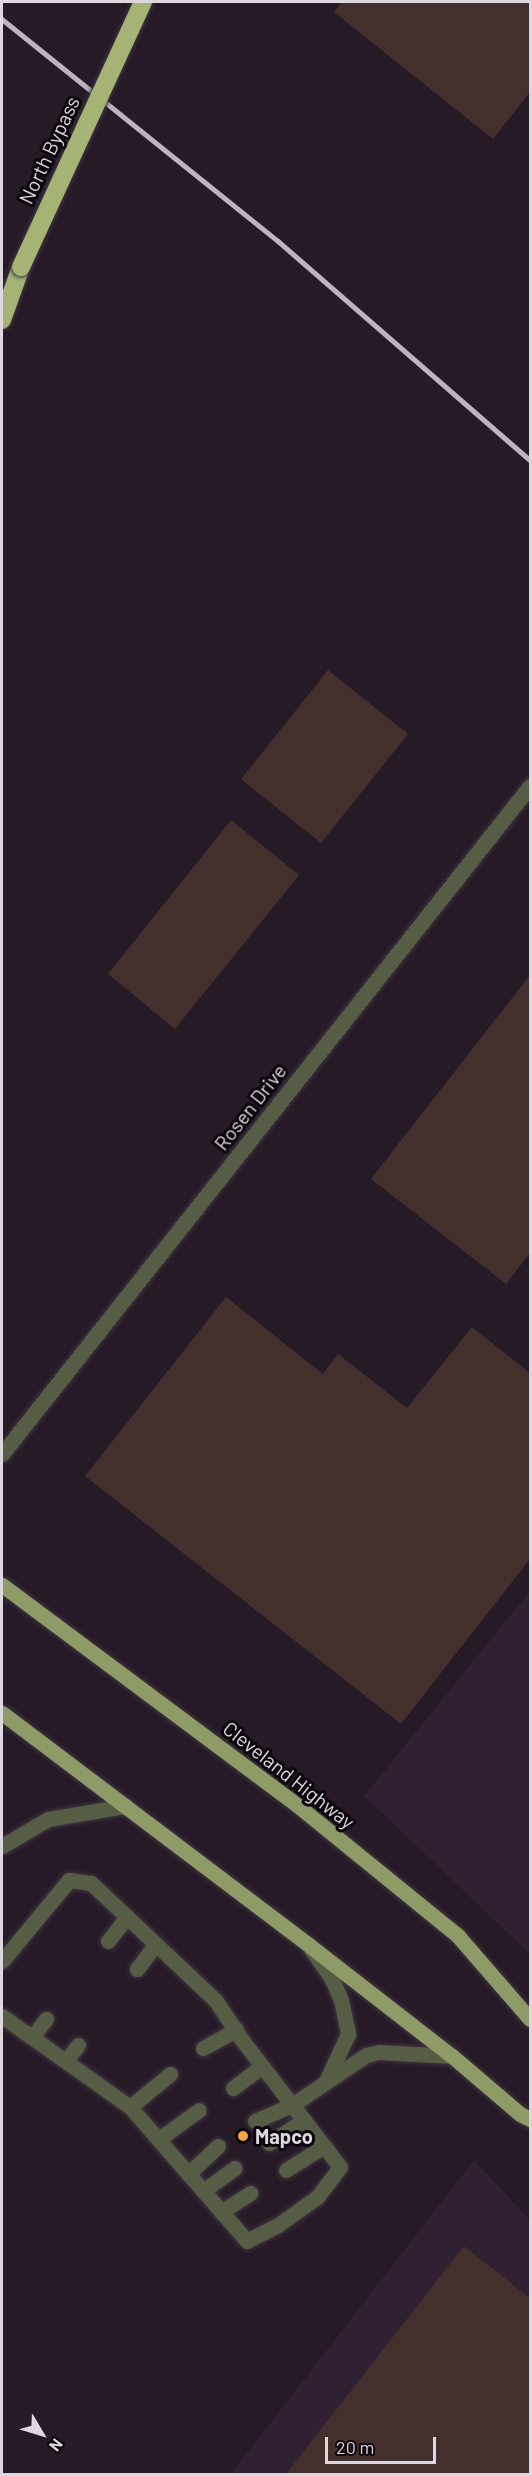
<!DOCTYPE html>
<html>
<head>
<meta charset="utf-8">
<style>
	body { margin:0 }
	#map { position:relative; width:532px; height:2476px; overflow:hidden; background:#261a27; font-family:Barlow,sans-serif }
	div>[style] { position:absolute }
	.built>* { inset:0; background:#302032 }
	.building>* { inset:0; background:#432f2c }
	.roads { filter:drop-shadow(0 0 2px #403441) drop-shadow(0 0 2px #403441) }
	.lane>* { height:15px; margin:-7.5px; padding:0 7.5px; transform-origin:7.5px; border-radius:7.5px; background:#575d44 }
	.street>* { height:15px; margin:-7.5px; padding:0 7.5px; transform-origin:7.5px; border-radius:7.5px; background:#575d44 }
	.primary>* { height:15px; margin:-7.5px; padding:0 7.5px; transform-origin:7.5px; border-radius:7.5px; background:#8f9b67 }
	.highway>* { height:18px; margin:-9px; padding:0 9px; transform-origin:9px; border-radius:9px; background:#a5b474 }
	.rail>* { height:4.5px; margin:-2.25px; padding:0 2.25px; transform-origin:2.25px; border-radius:2.25px; background:#bdb5be }
	.bridges { filter:drop-shadow(0 0 2px #403441) drop-shadow(0 0 2px #403441) }
	.highway-bridge>* { height:18px; margin:-9px; padding:0 9px; transform-origin:9px; border-radius:9px; background:#a5b474 }
	.dots>* { width:16px; height:16px; translate:-50% -50%; box-sizing:border-box; border:3px solid #0c070c; border-radius:50% }
	span { translate:-50% -50%; white-space:nowrap; text-align:center; line-height:1.15; -webkit-text-stroke:6px #0c070c; paint-order:stroke }
	.street-label { font-size:20px; color:#dfd7e0 }
	.poi-label { font-size:20px; color:#dfd7e0; font-weight:700 }
	.left { translate:0 -50%; text-align:left }
	.frame { position:absolute; inset:0; border:3px solid #dfd7e0; pointer-events:none }
	.north { position:absolute; left:12px; top:2404px; width:60px; height:60px; -webkit-text-stroke:4px #0c070c; paint-order:stroke; rotate:128deg; font-size:16px; font-weight:700; line-height:24px; text-align:center; color:#dfd7e0 }
	.north::after { content:''; display:block; margin:auto; width:21px; height:27px; background:#dfd7e0; clip-path:polygon(50% 0,100% 100%,50% 72%,0 100%) }
	.scale { position:absolute; left:325px; top:2437px; width:111px; height:27px; box-sizing:border-box; border:3px solid #dfd7e0; border-top:0; padding-left:8px; font-size:18px; line-height:21px; white-space:nowrap; color:#dfd7e0; -webkit-text-stroke:4px #0c070c; paint-order:stroke }
</style>
</head>
<body>
<div id="map">
	<div class="built">
		<div style="clip-path:polygon(530px 1591px,530px 1954px,364px 1796px)"></div>
		<div style="clip-path:polygon(474px 2160px,530px 2220px,530px 2474px,231px 2474px)"></div>
	</div>
	<div class="building">
		<div style="clip-path:polygon(342px 2px,530px 2px,530px 92px,493px 139px,334px 12px)"></div>
		<div style="clip-path:polygon(328px 670px,408px 734px,321px 843px,241px 779px)"></div>
		<div style="clip-path:polygon(231px 820px,299px 875px,175px 1029px,108px 974px)"></div>
		<div style="clip-path:polygon(530px 975px,530px 1253px,506px 1284px,371px 1179px)"></div>
		<div style="clip-path:polygon(226px 1297px,323px 1374px,338px 1354px,407px 1408px,472px 1327px,530px 1373px,530px 1559px,401px 1724px,85px 1476px)"></div>
		<div style="clip-path:polygon(464px 2246px,530px 2298px,530px 2474px,286px 2474px)"></div>
	</div>
	<div class="roads">
		<div class="lane">
			<div style="left:108px;top:1941px;width:31px;rotate:-52deg"></div>
			<div style="left:311px;top:1949px;width:37px;rotate:55deg"></div>
			<div style="left:332px;top:1979px;width:23px;rotate:67deg"></div>
			<div style="left:341px;top:2000px;width:35px;rotate:78deg"></div>
			<div style="left:348px;top:2034px;width:50px;rotate:115deg"></div>
			<div style="left:2px;top:1961px;width:105px;rotate:-50.4deg"></div>
			<div style="left:69px;top:1880px;width:22px;rotate:8deg"></div>
			<div style="left:91px;top:1883px;width:172px;rotate:43.3deg"></div>
			<div style="left:216px;top:2001px;width:47px;rotate:56.3deg"></div>
			<div style="left:242px;top:2040px;width:160px;rotate:52.3deg"></div>
			<div style="left:340px;top:2167px;width:38px;rotate:127deg"></div>
			<div style="left:317px;top:2197px;width:48px;rotate:144.3deg"></div>
			<div style="left:278px;top:2225px;width:35px;rotate:153deg"></div>
			<div style="left:247px;top:2241px;width:178px;rotate:-131.1deg"></div>
			<div style="left:130px;top:2107px;width:157px;rotate:-144.6deg"></div>
			<div style="left:137px;top:1969px;width:31px;rotate:-53deg"></div>
			<div style="left:32px;top:2037px;width:23px;rotate:-52deg"></div>
			<div style="left:203px;top:2048px;width:38px;rotate:-29deg"></div>
			<div style="left:66px;top:2061px;width:20px;rotate:-53deg"></div>
			<div style="left:233px;top:2088px;width:36px;rotate:-37deg"></div>
			<div style="left:130px;top:2107px;width:52px;rotate:-39.5deg"></div>
			<div style="left:255px;top:2121px;width:40px;rotate:-23.4deg"></div>
			<div style="left:292px;top:2105px;width:89px;rotate:-34deg"></div>
			<div style="left:366px;top:2055px;width:13px;rotate:-13deg"></div>
			<div style="left:379px;top:2052px;width:73px;rotate:3.1deg"></div>
			<div style="left:159px;top:2139px;width:49px;rotate:-35.9deg"></div>
			<div style="left:269px;top:2143px;width:42px;rotate:-33.3deg"></div>
			<div style="left:286px;top:2170px;width:45px;rotate:-32.3deg"></div>
			<div style="left:188px;top:2174px;width:41px;rotate:-43deg"></div>
			<div style="left:203px;top:2191px;width:39px;rotate:-36deg"></div>
			<div style="left:221px;top:2212px;width:35px;rotate:-33deg"></div>
		</div>
		<div class="street">
			<div style="left:2px;top:1454px;width:851px;rotate:-51.68deg"></div>
			<div style="left:2px;top:1846px;width:53px;rotate:-30.4deg"></div>
			<div style="left:48px;top:1819px;width:79px;rotate:-9.5deg"></div>
		</div>
		<div class="primary">
			<div style="left:2px;top:1585px;width:368px;rotate:36.7deg"></div>
			<div style="left:297px;top:1805px;width:208px;rotate:39.1deg"></div>
			<div style="left:458px;top:1936px;width:110px;rotate:49.1deg"></div>
			<div style="left:2px;top:1713px;width:386px;rotate:37.1deg"></div>
			<div style="left:310px;top:1946px;width:180px;rotate:37.8deg"></div>
			<div style="left:452px;top:2056px;width:89px;rotate:40.5deg"></div>
			<div style="left:520px;top:2114px;width:11px;rotate:27deg"></div>
		</div>
		<div class="highway">
			<div style="left:2px;top:320px;width:56px;rotate:-70.3deg"></div>
		</div>
	</div>
	<div class="rail">
		<div style="left:2px;top:19px;width:354px;rotate:38.8deg"></div>
		<div style="left:278px;top:241px;width:334px;rotate:41deg"></div>
	</div>
	<div class="bridges">
		<div class="highway-bridge">
			<div style="left:21px;top:267px;width:292px;rotate:-65.3deg"></div>
		</div>
	</div>
	<div class="dots">
		<div style="left:243px;top:2136px;background:#f1a640"></div>
	</div>
	<div class="street-label">
		<span style="left:49px;top:150px;rotate:-65deg">North Bypass</span>
		<span style="left:250px;top:1107px;rotate:-52deg">Rosen Drive</span>
		<span style="left:289px;top:1775px;rotate:38deg">Cleveland Highway</span>
	</div>
	<div class="poi-label">
		<span class="left" style="left:255px;top:2136px">Mapco</span>
	</div>
	<div class="frame"></div>
	<div class="north">N</div>
	<div class="scale">20 m</div>
</div>
</body>
</html>
